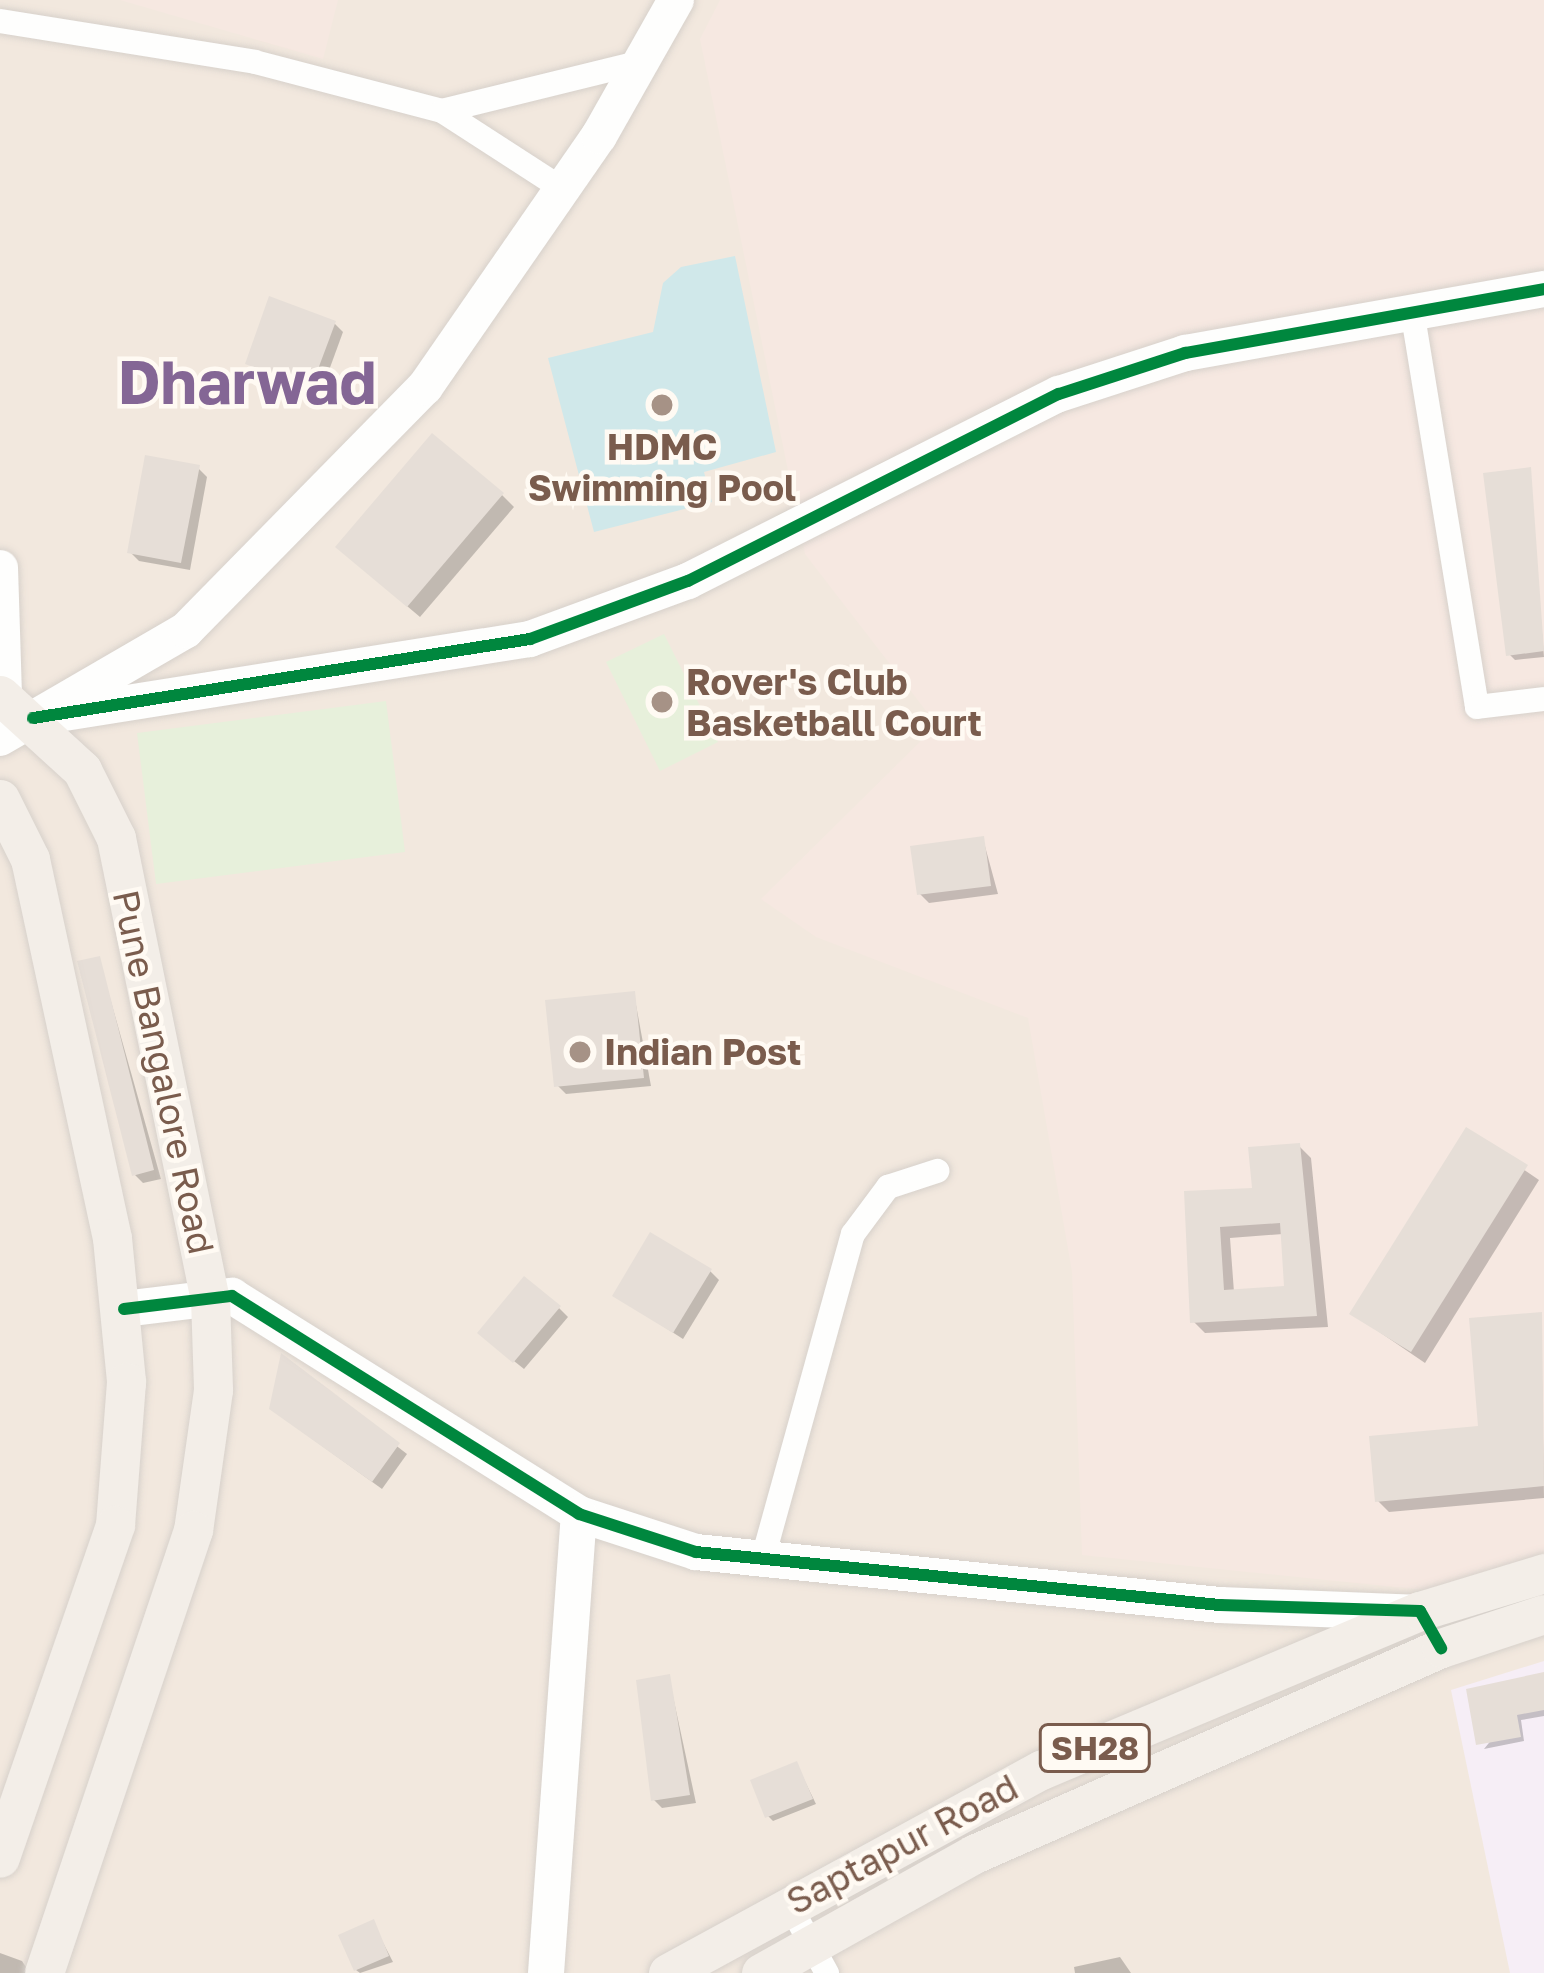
<!DOCTYPE html>
<html>
<head>
<meta charset="utf-8">
<style>
	body { margin:0 }
	#map { position:relative; width:1544px; height:1973px; overflow:hidden; background:#f9f5f0; font-family:"Golos Text",sans-serif }
	div>[style] { position:absolute }
	.residential>* { inset:0; background:#f2e8de }
	.commercial>* { inset:0; background:#f6e8e1 }
	.education>* { inset:0; background:#f6eef6 }
	.green>* { inset:0; background:#e7f0db }
	.water>* { inset:0; background:#d0e8ea }
	.shadow>* { inset:0; background:#0003 }
	.building>* { inset:0; background:#e6ded7 }
	.roads { filter:drop-shadow(0 0 3px #d7d1cb) drop-shadow(0 0 3px #d7d1cb) }
	.street>* { height:24px; margin:-12px; padding:0 12px; transform-origin:12px; border-radius:12px; background:#fefefd }
	.secondary>* { height:36px; margin:-18px; padding:0 18px; transform-origin:18px; border-radius:18px; background:#fefefd }
	.primary>* { height:39px; margin:-19.5px; padding:0 19.5px; transform-origin:19.5px; border-radius:19.5px; background:#f3eee8 }
	.cycleway>* { height:12px; margin:-6px; padding:0 6px; transform-origin:6px; border-radius:6px; background:#00873e }
	.dots>* { width:33px; height:33px; translate:-50% -50%; box-sizing:border-box; border:6px solid #fffaf3; border-radius:50% }
	span { translate:-50% -50%; white-space:nowrap; text-align:center; line-height:1.15; -webkit-text-stroke:9px #fffaf3; paint-order:stroke }
	.shield-label span { padding:3px 9px; background:#fffaf3; border:3px solid; border-radius:9px; -webkit-text-stroke-width:0 }
	.shield-label { font-size:33px; color:#7a5c4d; font-weight:700 }
	.poi-label { font-size:36px; color:#7a5c4d; font-weight:700 }
	.left { translate:0 -50%; text-align:left }
	.street-label { font-size:36px; color:#7a5c4d }
	.town-label { font-size:60px; color:#846695; font-weight:700 }
</style>
</head>
<body>
<div id="map">
	<div class="residential">
		<div style="clip-path:polygon(0 0,1544px 0,1544px 1973px,0 1973px)"></div>
	</div>
	<div class="commercial">
		<div style="clip-path:polygon(120px 0,338px 0,323px 59px)"></div>
		<div style="clip-path:polygon(720px 0,1544px 0,1544px 1559px,1435px 1591px,1082px 1555px,1072px 1272px,1028px 1018px,816px 937px,761px 899px,937px 725px,805px 554px,700px 39px)"></div>
	</div>
	<div class="education">
		<div style="clip-path:polygon(1544px 1661px,1544px 1973px,1510px 1973px,1451px 1690px)"></div>
	</div>
	<div class="green">
		<div style="clip-path:polygon(664px 634px,718px 742px,660px 771px,606px 662px)"></div>
		<div style="clip-path:polygon(386px 701px,405px 852px,156px 884px,137px 733px)"></div>
	</div>
	<div class="water">
		<div style="clip-path:polygon(735px 256px,776px 452px,704px 472px,712px 502px,594px 532px,548px 358px,653px 332px,663px 283px,681px 267px)"></div>
	</div>
	<div class="shadow">
		<div style="clip-path:polygon(334px 323px,343px 332px,320px 395px,248px 363px)"></div>
		<div style="clip-path:polygon(198px 468px,207px 477px,190px 570px,139px 561px,130px 552px)"></div>
		<div style="clip-path:polygon(1529px 470px,1544px 657px,1515px 660px,1509px 654px)"></div>
		<div style="clip-path:polygon(502px 495px,514px 507px,420px 617px,351px 559px)"></div>
		<div style="clip-path:polygon(983px 839px,998px 894px,929px 903px,920px 894px)"></div>
		<div style="clip-path:polygon(99px 959px,161px 1179px,143px 1183px,134px 1174px)"></div>
		<div style="clip-path:polygon(634px 994px,651px 1086px,566px 1094px,557px 1085px)"></div>
		<div style="clip-path:polygon(1467px 1131px,1539px 1180px,1425px 1363px,1353px 1314px)"></div>
		<div style="clip-path:polygon(evenodd,1299px 1146px,1311px 1158px,1328px 1327px,1205px 1333px,1193px 1321px,1187px 1194px,1255px 1191px,1299px 1146px,1283px 1234px,1287px 1289px,1234px 1292px,1230px 1238px,1283px 1234px)"></div>
		<div style="clip-path:polygon(710px 1271px,719px 1280px,683px 1339px,616px 1296px)"></div>
		<div style="clip-path:polygon(559px 1308px,568px 1317px,524px 1369px,490px 1342px)"></div>
		<div style="clip-path:polygon(1541px 1316px,1544px 1498px,1389px 1512px,1378px 1501px,1482px 1429px)"></div>
		<div style="clip-path:polygon(283px 1358px,407px 1454px,382px 1489px,282px 1417px)"></div>
		<div style="clip-path:polygon(1544px 1675px,1544px 1716px,1521px 1720px,1524px 1741px,1484px 1749px)"></div>
		<div style="clip-path:polygon(669px 1678px,696px 1803px,662px 1808px,654px 1800px)"></div>
		<div style="clip-path:polygon(797px 1765px,816px 1804px,773px 1821px,768px 1816px)"></div>
		<div style="clip-path:polygon(373px 1923px,393px 1962px,360px 1973px,356px 1970px)"></div>
		<div style="clip-path:polygon(0 1953px,22px 1961px,30px 1973px,0 1973px)"></div>
		<div style="clip-path:polygon(1120px 1957px,1131px 1973px,1075px 1973px,1074px 1967px)"></div>
	</div>
	<div class="building">
		<div style="clip-path:polygon(269px 296px,336px 321px,311px 388px,245px 364px)"></div>
		<div style="clip-path:polygon(432px 433px,504px 493px,407px 607px,335px 547px)"></div>
		<div style="clip-path:polygon(145px 455px,200px 465px,181px 563px,127px 553px)"></div>
		<div style="clip-path:polygon(1531px 467px,1544px 651px,1506px 656px,1483px 473px)"></div>
		<div style="clip-path:polygon(984px 836px,991px 886px,917px 895px,910px 846px)"></div>
		<div style="clip-path:polygon(100px 956px,154px 1170px,132px 1176px,77px 961px)"></div>
		<div style="clip-path:polygon(635px 991px,644px 1078px,554px 1087px,545px 1000px)"></div>
		<div style="clip-path:polygon(1466px 1127px,1528px 1165px,1411px 1352px,1349px 1314px)"></div>
		<div style="clip-path:polygon(evenodd,1300px 1143px,1317px 1316px,1190px 1323px,1184px 1191px,1252px 1188px,1248px 1147px,1300px 1143px,1280px 1223px,1284px 1286px,1224px 1290px,1220px 1227px,1280px 1223px)"></div>
		<div style="clip-path:polygon(650px 1232px,712px 1269px,673px 1333px,612px 1296px)"></div>
		<div style="clip-path:polygon(524px 1276px,561px 1306px,513px 1363px,477px 1333px)"></div>
		<div style="clip-path:polygon(1542px 1312px,1544px 1486px,1375px 1502px,1369px 1436px,1478px 1426px,1469px 1318px)"></div>
		<div style="clip-path:polygon(281px 1353px,400px 1443px,372px 1482px,269px 1409px)"></div>
		<div style="clip-path:polygon(1544px 1672px,1544px 1710px,1517px 1715px,1521px 1737px,1476px 1745px,1466px 1689px)"></div>
		<div style="clip-path:polygon(670px 1674px,690px 1795px,651px 1801px,636px 1680px)"></div>
		<div style="clip-path:polygon(797px 1761px,813px 1799px,765px 1818px,750px 1780px)"></div>
		<div style="clip-path:polygon(374px 1919px,389px 1956px,354px 1971px,338px 1935px)"></div>
	</div>
	<div class="roads">
		<div class="street">
			<div style="left:0;top:21px;width:258px;rotate:9.1deg"></div>
			<div style="left:255px;top:62px;width:193px;rotate:14.7deg"></div>
			<div style="left:442px;top:111px;width:206px;rotate:-13.8deg"></div>
			<div style="left:442px;top:111px;width:138px;rotate:32.9deg"></div>
			<div style="left:1412px;top:310px;width:402px;rotate:80.7deg"></div>
			<div style="left:1477px;top:707px;width:67px;rotate:-6.8deg"></div>
			<div style="left:763px;top:1558px;width:336px;rotate:-74.5deg"></div>
			<div style="left:853px;top:1234px;width:59px;rotate:-53.3deg"></div>
			<div style="left:888px;top:1187px;width:52px;rotate:-18.1deg"></div>
			<div style="left:789px;top:1904px;width:79px;rotate:61.2deg"></div>
		</div>
		<div class="secondary">
			<div style="left:0;top:568px;width:129px;rotate:88.2deg"></div>
			<div style="left:33px;top:718px;width:503px;rotate:-9.03deg"></div>
			<div style="left:530px;top:639px;width:168px;rotate:-20.2deg"></div>
			<div style="left:688px;top:581px;width:415px;rotate:-26.8deg"></div>
			<div style="left:1059px;top:394px;width:133px;rotate:-18deg"></div>
			<div style="left:1185px;top:353px;width:365px;rotate:-10.1deg"></div>
			<div style="left:0;top:738px;width:215px;rotate:-30.1deg"></div>
			<div style="left:186px;top:630px;width:341px;rotate:-45.5deg"></div>
			<div style="left:425px;top:387px;width:305px;rotate:-55.3deg"></div>
			<div style="left:599px;top:136px;width:156px;rotate:-60.5deg"></div>
			<div style="left:124px;top:1309px;width:109px;rotate:-6.9deg"></div>
			<div style="left:232px;top:1296px;width:410px;rotate:32.1deg"></div>
			<div style="left:579px;top:1514px;width:123px;rotate:18deg"></div>
			<div style="left:696px;top:1552px;width:527px;rotate:5.78deg"></div>
			<div style="left:1220px;top:1605px;width:201px;rotate:2.3deg"></div>
			<div style="left:546px;top:1973px;width:460px;rotate:-85.9deg"></div>
		</div>
		<div class="primary">
			<div style="left:0;top:695px;width:111px;rotate:42.4deg"></div>
			<div style="left:82px;top:770px;width:76px;rotate:63.4deg"></div>
			<div style="left:116px;top:838px;width:470px;rotate:78.5deg"></div>
			<div style="left:210px;top:1298px;width:92px;rotate:88.1deg"></div>
			<div style="left:213px;top:1390px;width:141px;rotate:98.1deg"></div>
			<div style="left:193px;top:1530px;width:467px;rotate:108.6deg"></div>
			<div style="left:0;top:799px;width:67px;rotate:63.4deg"></div>
			<div style="left:30px;top:859px;width:388px;rotate:77.8deg"></div>
			<div style="left:112px;top:1238px;width:145px;rotate:84.4deg"></div>
			<div style="left:126px;top:1382px;width:143px;rotate:94.4deg"></div>
			<div style="left:115px;top:1525px;width:352px;rotate:109.1deg"></div>
			<div style="left:668px;top:1973px;width:425px;rotate:-28.6deg"></div>
			<div style="left:1041px;top:1770px;width:411px;rotate:-22.8deg"></div>
			<div style="left:1420px;top:1611px;width:130px;rotate:-17deg"></div>
			<div style="left:761px;top:1973px;width:244px;rotate:-29.2deg"></div>
			<div style="left:974px;top:1854px;width:510px;rotate:-23.8deg"></div>
			<div style="left:1441px;top:1648px;width:108px;rotate:-18.3deg"></div>
		</div>
	</div>
	<div class="cycleway">
		<div style="left:33px;top:718px;width:503px;rotate:-9.03deg"></div>
		<div style="left:530px;top:639px;width:168px;rotate:-20.2deg"></div>
		<div style="left:688px;top:581px;width:415px;rotate:-26.8deg"></div>
		<div style="left:1059px;top:394px;width:133px;rotate:-18deg"></div>
		<div style="left:1185px;top:353px;width:365px;rotate:-10.1deg"></div>
		<div style="left:124px;top:1309px;width:109px;rotate:-6.9deg"></div>
		<div style="left:232px;top:1296px;width:410px;rotate:32.1deg"></div>
		<div style="left:579px;top:1514px;width:123px;rotate:18deg"></div>
		<div style="left:696px;top:1552px;width:527px;rotate:5.78deg"></div>
		<div style="left:1220px;top:1605px;width:200px;rotate:1.7deg"></div>
		<div style="left:1420px;top:1611px;width:43px;rotate:60.4deg"></div>
	</div>
	<div class="dots">
		<div style="left:662px;top:405px;background:#a69286"></div>
		<div style="left:662px;top:702px;background:#a69286"></div>
		<div style="left:580px;top:1052px;background:#a69286"></div>
	</div>
	<div class="shield-label">
		<span style="left:1095px;top:1748px">SH28</span>
	</div>
	<div class="poi-label">
		<span style="left:662px;top:467px">HDMC<br>Swimming Pool</span>
		<span class="left" style="left:686px;top:702px">Rover's Club<br>Basketball Court</span>
		<span class="left" style="left:604px;top:1052px">Indian Post</span>
	</div>
	<div class="street-label">
		<span style="left:164px;top:1072px;rotate:78deg">Pune Bangalore Road</span>
		<span style="left:902px;top:1844px;rotate:-28deg">Saptapur Road</span>
	</div>
	<div class="town-label">
		<span style="left:247px;top:381px">Dharwad</span>
	</div>
</div>
</body>
</html>
